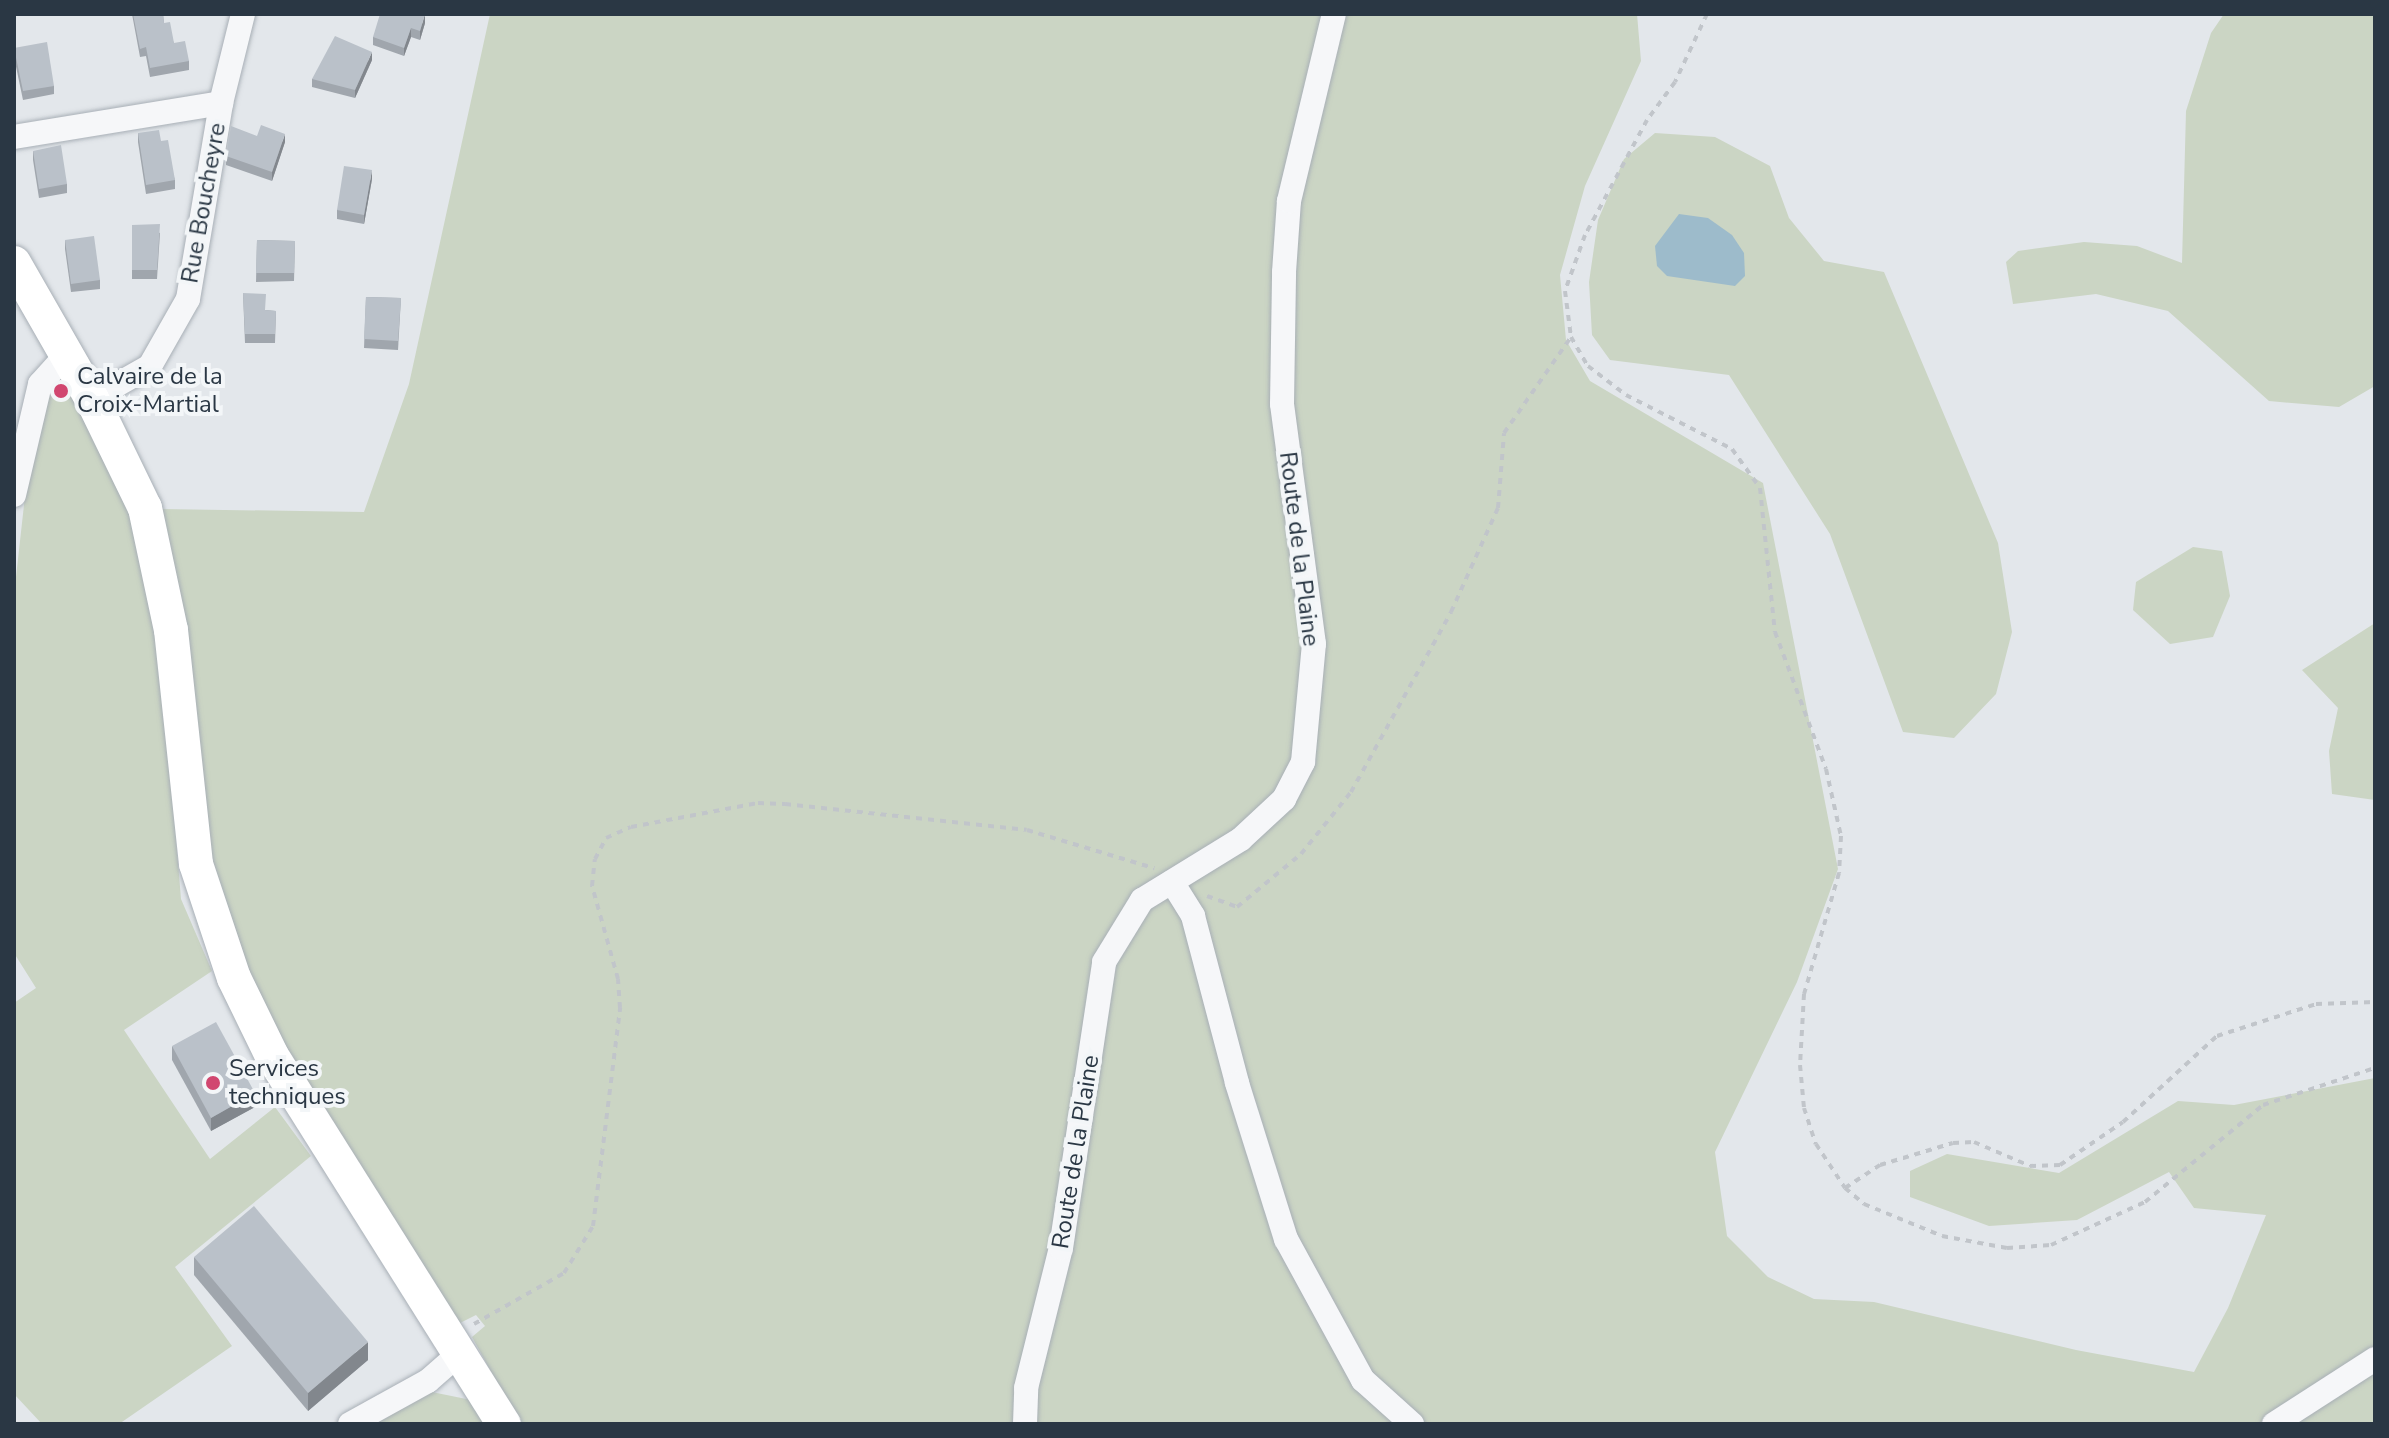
<!DOCTYPE html>
<html>
<head>
<meta charset="utf-8">
<style>
	body { margin:0 }
	#map { position:relative; width:2389px; height:1438px; overflow:hidden; background:#e3e7eb; font-family:"Nunito Sans",sans-serif }
	div>[style] { position:absolute }
	.green>* { inset:0; background:#cbd5c4 }
	.water>* { inset:0; background:#9dbbcb }
	.path>* { height:4px; margin-top:-2px; transform-origin:0; background:repeating-linear-gradient(90deg,#c1c5ca 0 6px,transparent 0 12px) }
	.roads { filter:drop-shadow(0 0 2px #a8afb6) drop-shadow(0 0 2px #a8afb6) }
	.street>* { height:24px; margin:-12px; padding:0 12px; transform-origin:12px; border-radius:12px; background:#f6f7f9 }
	.secondary>* { height:34px; margin:-17px; padding:0 17px; transform-origin:17px; border-radius:17px; background:#fff }
	.wall>* { inset:0; background:#a0a6ad }
	.shaded-wall>* { inset:0; background:#82878d }
	.building>* { inset:0; background:#bac1c9 }
	.dots>* { width:22px; height:22px; translate:-50% -50%; box-sizing:border-box; border:4px solid #f3f6f8; border-radius:50% }
	span { translate:-50% -50%; white-space:nowrap; text-align:center; line-height:1.15; -webkit-text-stroke:8px #f3f6f8; paint-order:stroke }
	.street-label { font-size:24px; color:#2a3744 }
	.poi-label { font-size:24px; color:#2a3744 }
	.left { translate:0 -50%; text-align:left }
	.frame { position:absolute; inset:0; border:16px solid #2a3744; pointer-events:none }
</style>
</head>
<body>
<div id="map">
	<div class="green">
		<div style="clip-path:polygon(490px 14px,1637px 14px,1641px 61px,1585px 186px,1560px 275px,1566px 340px,1590px 381px,1763px 483px,1838px 869px,1797px 982px,1715px 1152px,1727px 1236px,1768px 1277px,1814px 1299px,1874px 1302px,2076px 1350px,2194px 1372px,2228px 1308px,2266px 1215px,2194px 1208px,2169px 1172px,2077px 1220px,1989px 1226px,1910px 1197px,1910px 1171px,1947px 1154px,2059px 1173px,2178px 1101px,2234px 1105px,2375px 1078px,2375px 1424px,520px 1424px,472px 1337px,485px 1326px,476px 1315px,460px 1323px,275px 1044px,208px 866px,161px 509px,364px 512px,409px 384px)"></div>
		<div style="clip-path:polygon(2224px 14px,2375px 14px,2375px 386px,2339px 407px,2269px 401px,2168px 311px,2096px 294px,2013px 304px,2006px 262px,2018px 251px,2084px 242px,2137px 246px,2182px 263px,2186px 111px,2211px 33px)"></div>
		<div style="clip-path:polygon(1655px 133px,1715px 137px,1770px 166px,1789px 218px,1824px 261px,1884px 272px,1998px 543px,2012px 632px,1996px 694px,1954px 738px,1903px 732px,1830px 534px,1729px 375px,1610px 360px,1592px 335px,1589px 282px,1598px 220px,1624px 159px)"></div>
		<div style="clip-path:polygon(52px 387px,70px 387px,137px 518px,156px 596px,181px 899px,212px 971px,124px 1030px,210px 1159px,275px 1107px,311px 1156px,175px 1267px,232px 1346px,119px 1424px,42px 1424px,14px 1394px,14px 1003px,36px 988px,14px 953px,14px 595px,26px 487px)"></div>
		<div style="clip-path:polygon(2193px 547px,2222px 551px,2230px 596px,2213px 637px,2170px 644px,2133px 610px,2136px 582px)"></div>
		<div style="clip-path:polygon(2375px 623px,2375px 800px,2332px 794px,2329px 751px,2338px 708px,2302px 670px)"></div>
		<div style="clip-path:polygon(427px 1391px,476px 1401px,489px 1424px,370px 1424px)"></div>
	</div>
	<div class="water">
		<div style="clip-path:polygon(1679px 214px,1708px 218px,1732px 235px,1744px 253px,1745px 276px,1735px 286px,1667px 276px,1657px 266px,1655px 246px)"></div>
	</div>
	<div class="path">
		<div style="left:1707px;top:14px;width:75px;rotate:115.2deg"></div>
		<div style="left:1675px;top:82px;width:47px;rotate:126.4deg"></div>
		<div style="left:1647px;top:120px;width:131px;rotate:118.3deg"></div>
		<div style="left:1585px;top:235px;width:59px;rotate:109.7deg"></div>
		<div style="left:1565px;top:291px;width:46px;rotate:82.6deg"></div>
		<div style="left:1571px;top:337px;width:34px;rotate:60deg"></div>
		<div style="left:1588px;top:366px;width:48px;rotate:37.3deg"></div>
		<div style="left:1626px;top:395px;width:119px;rotate:27deg"></div>
		<div style="left:1732px;top:449px;width:48px;rotate:54.3deg"></div>
		<div style="left:1760px;top:488px;width:145px;rotate:84.1deg"></div>
		<div style="left:1775px;top:632px;width:146px;rotate:69.6deg"></div>
		<div style="left:1826px;top:769px;width:69px;rotate:77.4deg"></div>
		<div style="left:1841px;top:836px;width:37px;rotate:93deg"></div>
		<div style="left:1839px;top:873px;width:126px;rotate:106.1deg"></div>
		<div style="left:1804px;top:994px;width:71px;rotate:93.2deg"></div>
		<div style="left:1800px;top:1065px;width:43px;rotate:84.7deg"></div>
		<div style="left:1804px;top:1108px;width:38px;rotate:72deg"></div>
		<div style="left:1816px;top:1144px;width:53px;rotate:56.6deg"></div>
		<div style="left:1845px;top:1188px;width:25px;rotate:40deg"></div>
		<div style="left:1864px;top:1204px;width:84px;rotate:22.3deg"></div>
		<div style="left:1942px;top:1236px;width:66px;rotate:10.5deg"></div>
		<div style="left:2007px;top:1248px;width:44px;rotate:-3.9deg"></div>
		<div style="left:2051px;top:1245px;width:103px;rotate:-24.6deg"></div>
		<div style="left:2145px;top:1202px;width:153px;rotate:-39.4deg"></div>
		<div style="left:2263px;top:1105px;width:118px;rotate:-18.3deg"></div>
		<div style="left:1207px;top:896px;width:32px;rotate:20deg"></div>
		<div style="left:1237px;top:907px;width:83px;rotate:-39.6deg"></div>
		<div style="left:1301px;top:854px;width:80px;rotate:-51.1deg"></div>
		<div style="left:1351px;top:792px;width:206px;rotate:-60.9deg"></div>
		<div style="left:1451px;top:612px;width:114px;rotate:-65.7deg"></div>
		<div style="left:1498px;top:508px;width:75px;rotate:-85.4deg"></div>
		<div style="left:1504px;top:433px;width:117px;rotate:-55.1deg"></div>
		<div style="left:1845px;top:1188px;width:42px;rotate:-33.3deg"></div>
		<div style="left:1880px;top:1165px;width:76px;rotate:-16.8deg"></div>
		<div style="left:1953px;top:1143px;width:21px;rotate:-3deg"></div>
		<div style="left:1974px;top:1142px;width:61px;rotate:23.2deg"></div>
		<div style="left:2030px;top:1166px;width:30px;rotate:-2deg"></div>
		<div style="left:2060px;top:1165px;width:76px;rotate:-34.3deg"></div>
		<div style="left:2123px;top:1122px;width:127px;rotate:-42.5deg"></div>
		<div style="left:2217px;top:1036px;width:104px;rotate:-17.9deg"></div>
		<div style="left:2316px;top:1004px;width:59px;rotate:-1.9deg"></div>
		<div style="left:474px;top:1324px;width:103px;rotate:-29.5deg"></div>
		<div style="left:564px;top:1273px;width:55px;rotate:-58.3deg"></div>
		<div style="left:593px;top:1226px;width:220px;rotate:-82.9deg"></div>
		<div style="left:620px;top:1008px;width:29px;rotate:-94deg"></div>
		<div style="left:618px;top:979px;width:97px;rotate:-105.6deg"></div>
		<div style="left:592px;top:886px;width:27px;rotate:-84deg"></div>
		<div style="left:595px;top:859px;width:24px;rotate:-62deg"></div>
		<div style="left:606px;top:838px;width:27px;rotate:-24deg"></div>
		<div style="left:631px;top:827px;width:129px;rotate:-10.7deg"></div>
		<div style="left:758px;top:803px;width:27px;rotate:2deg"></div>
		<div style="left:785px;top:804px;width:243px;rotate:6.1deg"></div>
		<div style="left:1027px;top:830px;width:133px;rotate:16.7deg"></div>
	</div>
	<div class="roads">
		<div class="street">
			<div style="left:14px;top:137px;width:210px;rotate:-9.3deg"></div>
			<div style="left:92px;top:399px;width:67px;rotate:-29.6deg"></div>
			<div style="left:150px;top:366px;width:77px;rotate:-60.4deg"></div>
			<div style="left:188px;top:299px;width:199px;rotate:-80.4deg"></div>
			<div style="left:221px;top:103px;width:92px;rotate:-76.1deg"></div>
			<div style="left:14px;top:495px;width:114px;rotate:-76.8deg"></div>
			<div style="left:40px;top:384px;width:38px;rotate:-48deg"></div>
			<div style="left:1172px;top:882px;width:40px;rotate:58deg"></div>
			<div style="left:1193px;top:916px;width:173px;rotate:75.2deg"></div>
			<div style="left:1237px;top:1083px;width:164px;rotate:72.6deg"></div>
			<div style="left:1286px;top:1239px;width:161px;rotate:61.4deg"></div>
			<div style="left:1363px;top:1380px;width:66px;rotate:41.9deg"></div>
			<div style="left:350px;top:1424px;width:89px;rotate:-28.9deg"></div>
			<div style="left:428px;top:1381px;width:44px;rotate:-41.3deg"></div>
			<div style="left:1025px;top:1424px;width:36px;rotate:-88deg"></div>
			<div style="left:1026px;top:1388px;width:144px;rotate:-76deg"></div>
			<div style="left:1061px;top:1248px;width:289px;rotate:-81.4deg"></div>
			<div style="left:1104px;top:962px;width:73px;rotate:-58.5deg"></div>
			<div style="left:1142px;top:900px;width:116px;rotate:-31.6deg"></div>
			<div style="left:1241px;top:839px;width:59px;rotate:-42.9deg"></div>
			<div style="left:1284px;top:799px;width:42px;rotate:-62.8deg"></div>
			<div style="left:1303px;top:762px;width:119px;rotate:-84.7deg"></div>
			<div style="left:1314px;top:644px;width:242px;rotate:-97.6deg"></div>
			<div style="left:1282px;top:404px;width:132px;rotate:-89.1deg"></div>
			<div style="left:1284px;top:272px;width:71px;rotate:-86deg"></div>
			<div style="left:1289px;top:201px;width:192px;rotate:-76.5deg"></div>
			<div style="left:2274px;top:1424px;width:120px;rotate:-32.8deg"></div>
		</div>
		<div class="secondary">
			<div style="left:14px;top:263px;width:157px;rotate:60.2deg"></div>
			<div style="left:92px;top:399px;width:121px;rotate:64.1deg"></div>
			<div style="left:145px;top:508px;width:125px;rotate:78deg"></div>
			<div style="left:171px;top:630px;width:235px;rotate:83.9deg"></div>
			<div style="left:196px;top:864px;width:120px;rotate:71.6deg"></div>
			<div style="left:234px;top:978px;width:87px;rotate:64deg"></div>
			<div style="left:272px;top:1056px;width:435px;rotate:57.8deg"></div>
		</div>
	</div>
	<div class="wall">
		<div style="clip-path:polygon(132px 14px,163px 14px,164px 23px,174px 43px,189px 61px,189px 70px,150px 77px,146px 56px,140px 57px)"></div>
		<div style="clip-path:polygon(425px 23px,420px 40px,411px 37px,404px 56px,373px 45px,373px 37px)"></div>
		<div style="clip-path:polygon(14px 48px,54px 86px,54px 94px,23px 100px,14px 57px)"></div>
		<div style="clip-path:polygon(372px 60px,355px 98px,312px 87px,312px 79px)"></div>
		<div style="clip-path:polygon(138px 133px,161px 141px,175px 180px,175px 189px,146px 194px,138px 142px)"></div>
		<div style="clip-path:polygon(257px 136px,285px 142px,272px 181px,226px 165px,226px 156px)"></div>
		<div style="clip-path:polygon(33px 151px,67px 184px,67px 193px,39px 198px,33px 160px)"></div>
		<div style="clip-path:polygon(372px 179px,364px 224px,337px 219px,337px 210px)"></div>
		<div style="clip-path:polygon(132px 225px,160px 233px,157px 279px,132px 279px)"></div>
		<div style="clip-path:polygon(65px 240px,100px 280px,100px 289px,71px 292px,65px 249px)"></div>
		<div style="clip-path:polygon(257px 240px,295px 241px,294px 281px,256px 282px)"></div>
		<div style="clip-path:polygon(243px 293px,265px 310px,276px 311px,275px 343px,245px 343px)"></div>
		<div style="clip-path:polygon(366px 297px,401px 298px,398px 350px,364px 348px)"></div>
		<div style="clip-path:polygon(172px 1046px,255px 1107px,211px 1131px,172px 1060px)"></div>
		<div style="clip-path:polygon(194px 1257px,368px 1360px,308px 1411px,194px 1275px)"></div>
	</div>
	<div class="shaded-wall">
		<div style="clip-path:polygon(425px 14px,425px 23px,420px 40px,420px 31px)"></div>
		<div style="clip-path:polygon(411px 28px,411px 37px,404px 56px,404px 48px)"></div>
		<div style="clip-path:polygon(372px 52px,372px 60px,355px 98px,355px 90px)"></div>
		<div style="clip-path:polygon(285px 134px,285px 142px,272px 181px,272px 172px)"></div>
		<div style="clip-path:polygon(372px 170px,372px 179px,364px 224px,364px 215px)"></div>
		<div style="clip-path:polygon(255px 1093px,255px 1107px,211px 1131px,211px 1118px)"></div>
		<div style="clip-path:polygon(368px 1342px,368px 1360px,308px 1411px,308px 1393px)"></div>
	</div>
	<div class="building">
		<div style="clip-path:polygon(133px 14px,163px 14px,164px 23px,170px 22px,174px 43px,185px 41px,189px 61px,150px 68px,146px 47px,140px 49px)"></div>
		<div style="clip-path:polygon(380px 14px,425px 14px,420px 31px,411px 28px,404px 48px,373px 37px)"></div>
		<div style="clip-path:polygon(335px 36px,372px 52px,355px 90px,312px 79px)"></div>
		<div style="clip-path:polygon(47px 42px,54px 86px,23px 91px,14px 48px)"></div>
		<div style="clip-path:polygon(261px 125px,285px 134px,272px 172px,226px 156px,231px 126px,257px 136px)"></div>
		<div style="clip-path:polygon(159px 130px,161px 141px,168px 140px,175px 180px,146px 185px,138px 133px)"></div>
		<div style="clip-path:polygon(61px 145px,67px 184px,39px 189px,33px 151px)"></div>
		<div style="clip-path:polygon(344px 166px,372px 170px,364px 215px,337px 210px)"></div>
		<div style="clip-path:polygon(160px 224px,157px 270px,132px 270px,132px 225px)"></div>
		<div style="clip-path:polygon(94px 236px,100px 280px,71px 284px,65px 240px)"></div>
		<div style="clip-path:polygon(257px 240px,295px 241px,294px 273px,256px 273px)"></div>
		<div style="clip-path:polygon(243px 293px,266px 294px,265px 310px,276px 311px,275px 334px,245px 334px)"></div>
		<div style="clip-path:polygon(366px 297px,401px 298px,398px 341px,364px 339px)"></div>
		<div style="clip-path:polygon(216px 1022px,255px 1093px,211px 1118px,172px 1046px)"></div>
		<div style="clip-path:polygon(254px 1206px,368px 1342px,308px 1393px,194px 1257px)"></div>
	</div>
	<div class="dots">
		<div style="left:61px;top:391px;background:#d14770"></div>
		<div style="left:213px;top:1083px;background:#d14770"></div>
	</div>
	<div class="street-label">
		<span style="left:204px;top:203px;rotate:-80deg">Rue Boucheyre</span>
		<span style="left:1299px;top:549px;rotate:83deg">Route de la Plaine</span>
		<span style="left:1076px;top:1152px;rotate:-81deg">Route de la Plaine</span>
	</div>
	<div class="poi-label">
		<span class="left" style="left:77px;top:391px">Calvaire de la<br>Croix-Martial</span>
		<span class="left" style="left:229px;top:1083px">Services<br>techniques</span>
	</div>
	<div class="frame"></div>
</div>
</body>
</html>
